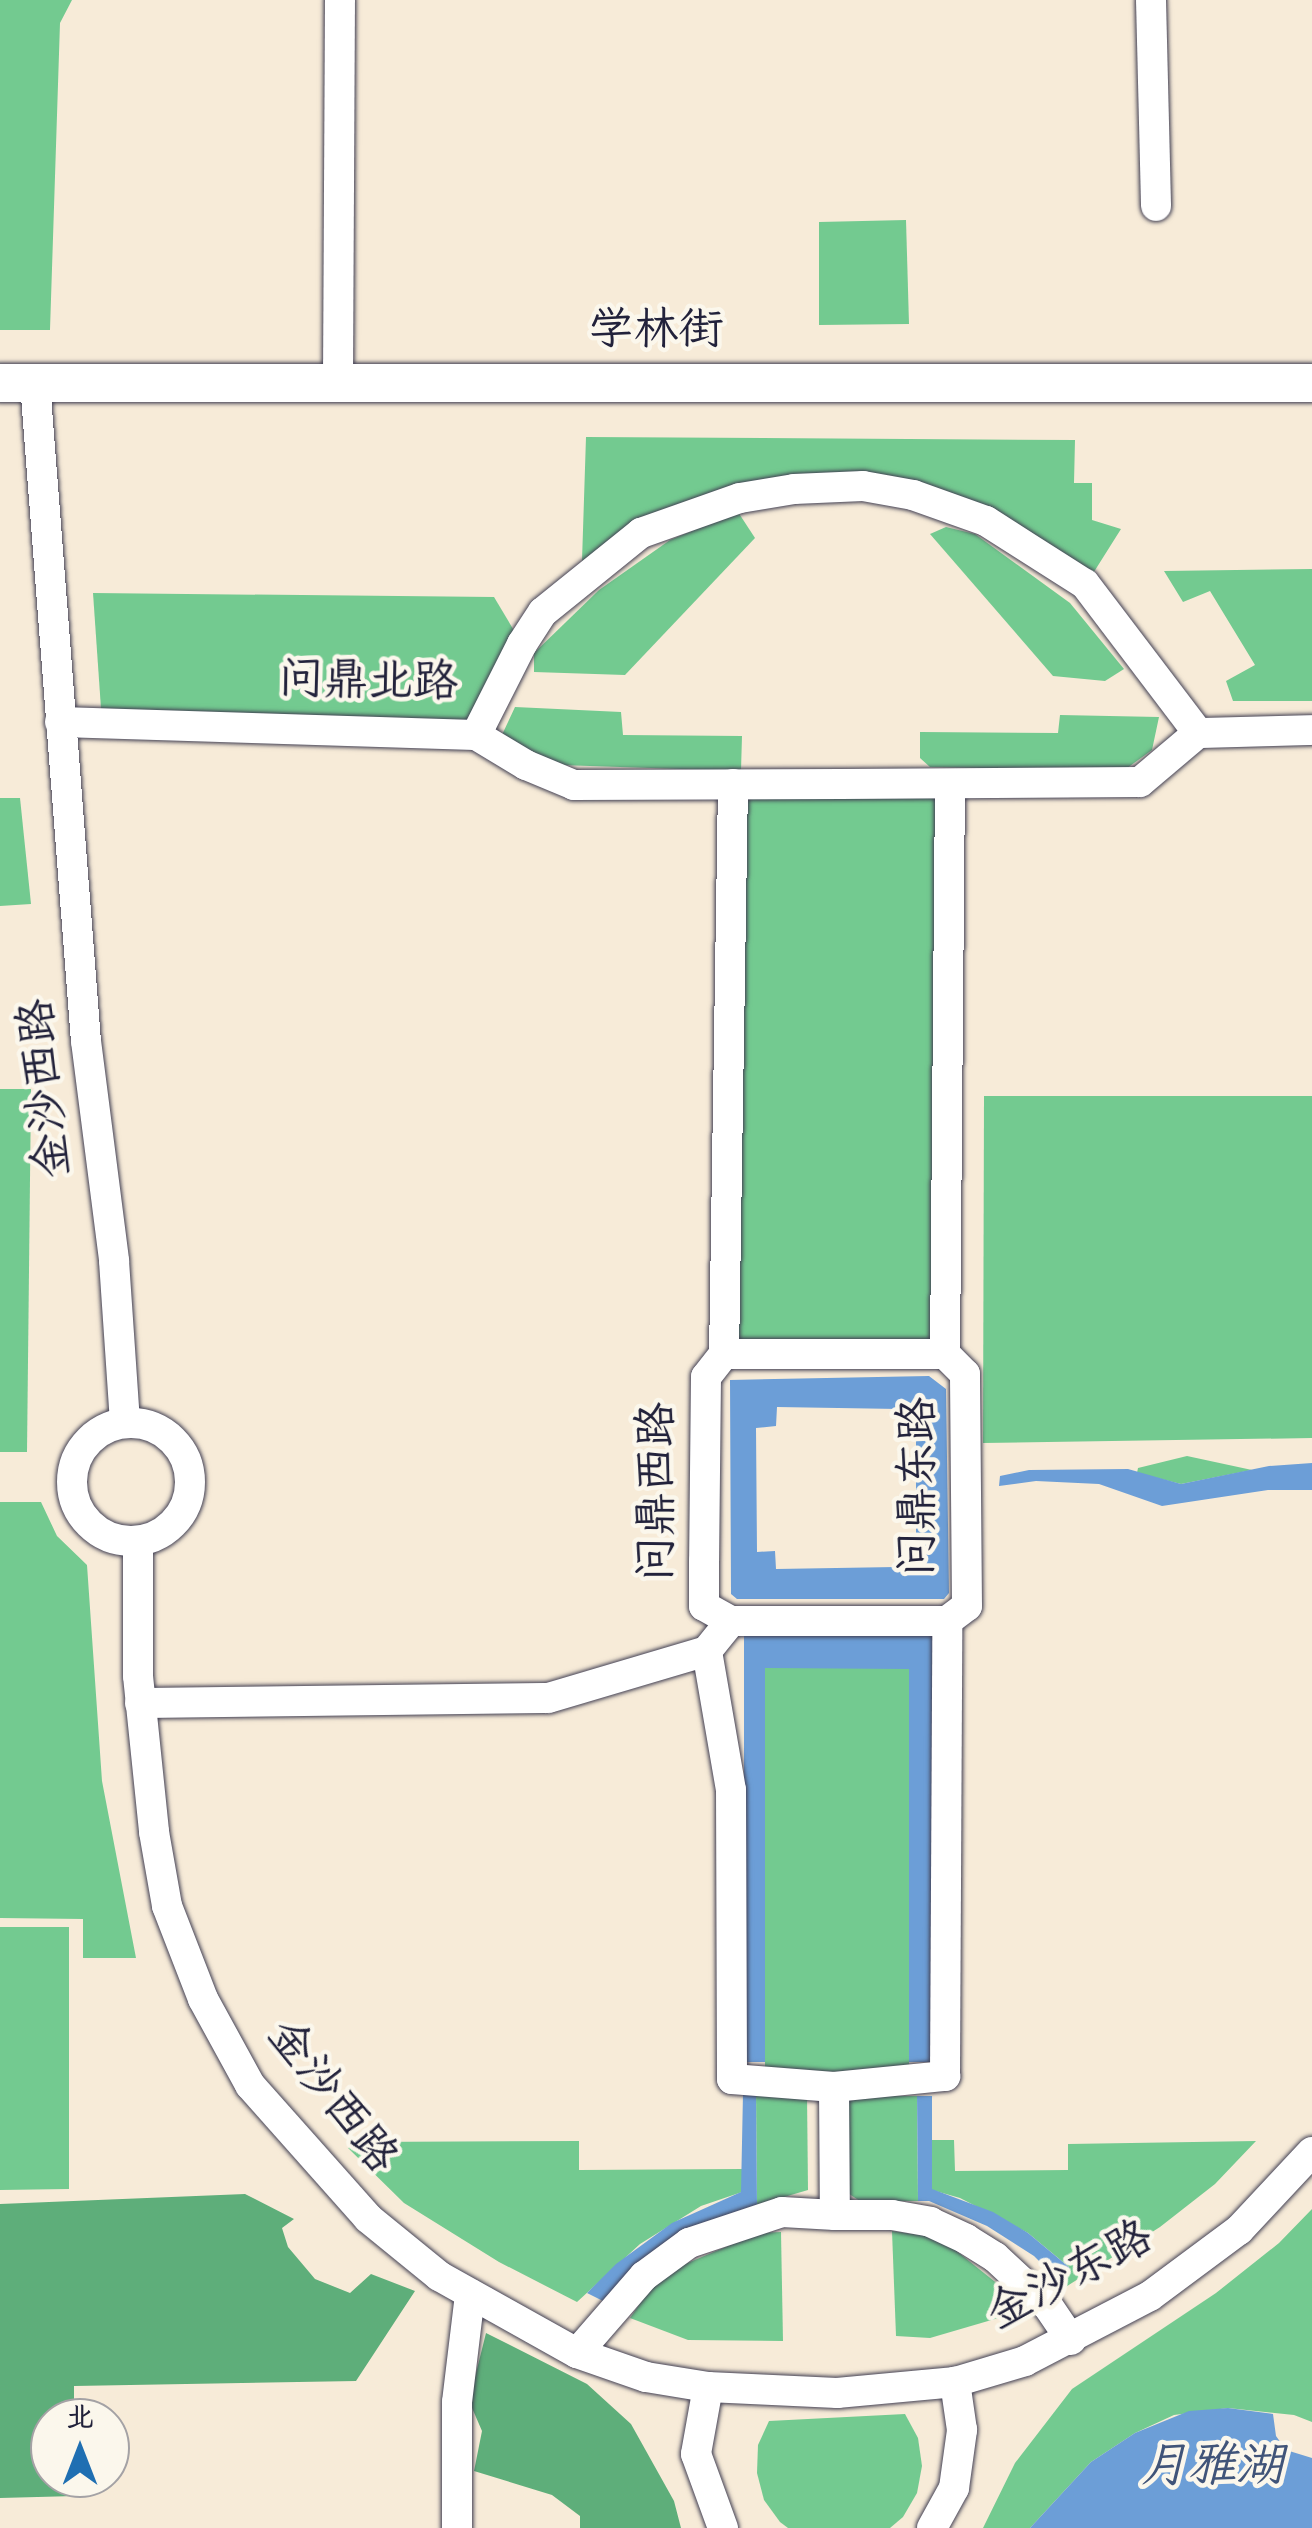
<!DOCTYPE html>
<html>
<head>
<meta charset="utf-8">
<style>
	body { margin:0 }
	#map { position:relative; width:1312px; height:2528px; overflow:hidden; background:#f7ebd8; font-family:"Indie Flower","LXGW WenKai TC",sans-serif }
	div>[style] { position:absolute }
	.green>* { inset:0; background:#73ca90 }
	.forest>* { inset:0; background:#5eae7a }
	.water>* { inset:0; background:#6c9ed7 }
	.roads { filter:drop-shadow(0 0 2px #424053) drop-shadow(0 0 2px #424053) }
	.minor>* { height:30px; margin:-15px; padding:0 15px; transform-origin:15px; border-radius:15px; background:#fff }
	.minor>.ring { margin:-15px; padding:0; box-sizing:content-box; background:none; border:30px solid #fff; border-radius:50% }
	.major>* { height:38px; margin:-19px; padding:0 19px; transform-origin:19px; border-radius:19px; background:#fff }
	span { translate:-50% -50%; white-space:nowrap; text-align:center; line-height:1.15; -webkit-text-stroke:9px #fbf7ec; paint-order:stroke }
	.street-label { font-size:45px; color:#22223b }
	.water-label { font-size:48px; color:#405479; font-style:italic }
	.north { position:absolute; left:30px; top:2398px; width:100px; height:100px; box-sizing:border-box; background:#fbf7ec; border:2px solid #a4a2a5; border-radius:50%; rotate:0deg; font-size:28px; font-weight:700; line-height:40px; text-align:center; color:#22223b }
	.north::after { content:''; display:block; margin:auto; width:35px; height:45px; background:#1f6fb2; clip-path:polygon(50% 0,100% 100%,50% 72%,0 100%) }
</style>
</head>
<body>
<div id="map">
	<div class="green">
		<div style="clip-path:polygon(0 0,72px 0,60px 23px,50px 330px,0 330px)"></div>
		<div style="clip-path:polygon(906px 220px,909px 324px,819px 325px,819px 222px)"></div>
		<div style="clip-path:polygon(586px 437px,1075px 440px,1074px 483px,1092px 483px,1092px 520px,1121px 529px,1092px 575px,924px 488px,639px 521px,582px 561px)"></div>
		<div style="clip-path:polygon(738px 512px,755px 538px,625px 675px,534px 672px,534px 653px,599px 590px,670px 540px)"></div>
		<div style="clip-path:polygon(946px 527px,975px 534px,1070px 603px,1124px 669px,1105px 681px,1053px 676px,930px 534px)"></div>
		<div style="clip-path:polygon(1312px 569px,1312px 701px,1233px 701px,1226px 681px,1255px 665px,1210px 591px,1183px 602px,1164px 571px)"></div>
		<div style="clip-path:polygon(93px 593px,494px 597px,522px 644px,476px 735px,102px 723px)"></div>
		<div style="clip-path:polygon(515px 707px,621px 712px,623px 735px,742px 736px,741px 771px,560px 765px,501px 737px)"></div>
		<div style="clip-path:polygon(1060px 715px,1159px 717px,1152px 750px,1123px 771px,930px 767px,920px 758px,920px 732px,1058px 733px)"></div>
		<div style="clip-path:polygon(733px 784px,950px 784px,945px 1354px,724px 1354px)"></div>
		<div style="clip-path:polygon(0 798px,20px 798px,31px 904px,0 906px)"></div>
		<div style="clip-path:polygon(0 1089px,31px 1089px,27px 1452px,0 1452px)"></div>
		<div style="clip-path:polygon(984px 1096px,1312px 1096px,1312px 1438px,983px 1443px)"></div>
		<div style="clip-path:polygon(1187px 1456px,1252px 1470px,1181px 1484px,1137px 1473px,1138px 1468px)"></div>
		<div style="clip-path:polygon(0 1502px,41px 1502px,57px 1536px,87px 1565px,102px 1781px,136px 1958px,83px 1958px,83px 1919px,0 1918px)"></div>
		<div style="clip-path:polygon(765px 1668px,909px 1668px,909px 2077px,765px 2079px)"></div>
		<div style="clip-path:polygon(0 1927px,69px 1927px,69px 2189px,0 2190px)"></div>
		<div style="clip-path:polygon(756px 2093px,807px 2094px,808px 2190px,757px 2205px)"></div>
		<div style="clip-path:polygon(844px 2096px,917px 2096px,918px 2201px,860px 2201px,846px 2192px)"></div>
		<div style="clip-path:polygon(932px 2140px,954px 2140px,955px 2171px,1068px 2170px,1068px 2144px,1256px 2141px,1215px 2184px,1160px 2227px,1064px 2288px,1056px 2278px,1069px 2267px,1028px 2233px,960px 2198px,932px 2190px)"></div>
		<div style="clip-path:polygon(579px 2141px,579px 2170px,742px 2169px,742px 2192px,701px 2206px,640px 2244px,577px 2302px,499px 2262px,404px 2203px,348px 2148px,359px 2142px)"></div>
		<div style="clip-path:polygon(1312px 2209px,1312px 2422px,1294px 2415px,1228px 2408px,1174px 2415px,1135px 2433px,1091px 2462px,1030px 2528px,983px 2528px,1015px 2463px,1072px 2389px,1216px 2293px,1279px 2243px)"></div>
		<div style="clip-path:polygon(892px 2231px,927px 2236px,954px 2249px,1029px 2309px,930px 2338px,896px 2336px)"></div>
		<div style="clip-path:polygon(781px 2232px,783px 2341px,688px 2340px,630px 2318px,650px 2289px,678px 2267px,759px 2233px)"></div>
		<div style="clip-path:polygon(905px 2414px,918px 2438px,922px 2466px,917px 2493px,903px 2517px,890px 2528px,788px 2528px,780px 2522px,764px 2500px,757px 2473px,758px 2445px,769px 2421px)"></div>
	</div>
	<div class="forest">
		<div style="clip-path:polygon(245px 2194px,294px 2219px,282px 2228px,288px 2247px,315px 2279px,350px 2293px,371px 2274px,415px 2291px,356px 2381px,74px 2386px,74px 2418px,50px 2418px,50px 2478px,75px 2478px,75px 2496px,0 2498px,0 2204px)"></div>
		<div style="clip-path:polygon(486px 2333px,587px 2384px,631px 2424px,674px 2501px,681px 2528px,580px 2528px,580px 2516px,552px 2495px,474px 2471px,482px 2431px,469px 2401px)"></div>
	</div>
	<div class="water">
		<div style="clip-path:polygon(evenodd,929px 1376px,946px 1389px,949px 1593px,944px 1599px,737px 1599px,731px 1594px,730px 1380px,929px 1376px,777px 1407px,899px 1409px,899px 1426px,916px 1426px,916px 1551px,896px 1552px,896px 1567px,776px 1569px,775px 1551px,757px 1552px,756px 1428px,776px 1426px,777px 1407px)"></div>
		<div style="clip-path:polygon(1312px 1463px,1312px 1490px,1268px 1490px,1162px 1506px,1099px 1484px,1036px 1481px,999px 1486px,1000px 1476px,1029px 1470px,1128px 1469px,1181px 1484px,1269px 1466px)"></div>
		<div style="clip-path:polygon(744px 1630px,933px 1630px,933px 2062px,909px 2062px,909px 1669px,765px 1668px,765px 2062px,744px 2062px)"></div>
		<div style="clip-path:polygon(743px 2093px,756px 2093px,757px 2205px,605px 2302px,587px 2293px,616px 2264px,672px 2223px,741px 2192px)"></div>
		<div style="clip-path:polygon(917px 2096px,932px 2096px,932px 2189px,993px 2212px,1028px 2233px,1070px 2268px,1056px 2278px,1034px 2256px,987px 2226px,929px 2201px,918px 2201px)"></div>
		<div style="clip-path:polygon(1228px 2408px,1273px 2414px,1276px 2436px,1286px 2450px,1312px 2458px,1312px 2528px,1030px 2528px,1091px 2462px,1135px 2433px,1189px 2411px)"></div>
	</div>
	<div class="roads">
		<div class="minor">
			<div style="left:1151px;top:0;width:206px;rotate:88.6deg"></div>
			<div style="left:338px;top:379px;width:379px;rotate:-89.7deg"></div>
			<div style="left:35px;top:383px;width:660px;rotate:85.57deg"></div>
			<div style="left:86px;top:1041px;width:222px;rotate:82.7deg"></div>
			<div style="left:114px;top:1261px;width:162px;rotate:86.1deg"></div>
			<div style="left:60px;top:722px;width:416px;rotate:1.8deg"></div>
			<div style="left:476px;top:735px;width:102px;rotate:-63.2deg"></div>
			<div style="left:522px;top:644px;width:38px;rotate:-57deg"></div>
			<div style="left:543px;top:612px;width:126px;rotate:-38.9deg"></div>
			<div style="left:641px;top:533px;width:105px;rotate:-19.5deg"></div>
			<div style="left:740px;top:498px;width:55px;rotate:-9.5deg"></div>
			<div style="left:794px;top:489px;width:69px;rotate:-2.5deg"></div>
			<div style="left:863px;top:486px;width:51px;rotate:10.2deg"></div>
			<div style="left:913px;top:495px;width:77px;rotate:19.6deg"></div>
			<div style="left:986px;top:521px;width:117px;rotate:32.5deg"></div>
			<div style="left:1085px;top:584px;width:187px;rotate:52.8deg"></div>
			<div style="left:1198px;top:733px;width:114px;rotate:-1.5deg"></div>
			<div style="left:476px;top:735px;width:58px;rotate:31deg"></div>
			<div style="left:526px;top:765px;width:52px;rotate:22.6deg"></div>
			<div style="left:574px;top:785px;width:267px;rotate:-0.2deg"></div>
			<div style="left:841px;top:784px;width:299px;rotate:-0.4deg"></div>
			<div style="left:1140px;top:782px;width:76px;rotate:-40.2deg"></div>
			<div style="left:733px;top:784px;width:570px;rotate:90.9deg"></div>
			<div style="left:724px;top:1354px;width:29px;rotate:128deg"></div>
			<div style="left:706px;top:1377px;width:184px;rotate:90.6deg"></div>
			<div style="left:704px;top:1561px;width:45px;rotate:90deg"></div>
			<div style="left:704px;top:1606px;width:31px;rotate:29deg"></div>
			<div style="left:731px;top:1621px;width:38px;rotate:129deg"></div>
			<div style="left:707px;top:1651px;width:141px;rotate:80.2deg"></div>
			<div style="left:731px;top:1790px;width:289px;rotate:89.8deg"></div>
			<div style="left:732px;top:2079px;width:102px;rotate:4.5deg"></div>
			<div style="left:834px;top:2087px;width:112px;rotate:-5.7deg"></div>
			<div style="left:945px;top:2076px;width:455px;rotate:-89.7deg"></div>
			<div style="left:947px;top:1621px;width:25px;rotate:-37deg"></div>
			<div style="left:967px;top:1606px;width:232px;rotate:-90.5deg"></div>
			<div style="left:965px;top:1374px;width:28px;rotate:-135deg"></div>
			<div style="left:945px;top:1354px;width:570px;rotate:-89.5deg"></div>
			<div style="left:724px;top:1354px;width:221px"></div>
			<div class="ring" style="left:72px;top:1423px;width:88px;height:88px"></div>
			<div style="left:138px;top:1541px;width:135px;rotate:90deg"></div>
			<div style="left:138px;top:1676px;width:157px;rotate:84.1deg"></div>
			<div style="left:154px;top:1832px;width:75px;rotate:80deg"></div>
			<div style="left:167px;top:1906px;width:100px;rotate:68.8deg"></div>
			<div style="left:203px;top:1999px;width:98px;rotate:61.3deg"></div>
			<div style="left:250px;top:2085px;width:178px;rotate:48.4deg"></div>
			<div style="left:368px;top:2218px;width:92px;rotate:39.2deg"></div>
			<div style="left:439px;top:2276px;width:158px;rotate:29.2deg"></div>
			<div style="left:577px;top:2353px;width:73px;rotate:19.2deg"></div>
			<div style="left:646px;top:2377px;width:63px;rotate:9.2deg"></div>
			<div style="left:708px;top:2387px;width:129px;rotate:2.7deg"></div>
			<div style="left:837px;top:2393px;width:119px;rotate:-5.3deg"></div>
			<div style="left:955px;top:2382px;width:73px;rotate:-16.7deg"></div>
			<div style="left:1025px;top:2361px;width:141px;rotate:-27.5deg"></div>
			<div style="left:1150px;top:2296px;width:111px;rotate:-36.6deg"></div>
			<div style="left:1239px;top:2230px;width:107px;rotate:-46.9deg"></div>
			<div style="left:731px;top:1621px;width:216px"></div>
			<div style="left:140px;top:1703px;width:408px;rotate:-0.7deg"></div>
			<div style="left:548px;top:1698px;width:166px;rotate:-16.5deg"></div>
			<div style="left:834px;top:2087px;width:128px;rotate:89.6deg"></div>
			<div style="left:835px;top:2215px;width:57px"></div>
			<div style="left:892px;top:2215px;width:39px;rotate:10deg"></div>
			<div style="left:930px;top:2222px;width:40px;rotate:25deg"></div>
			<div style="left:966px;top:2239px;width:34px;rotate:32deg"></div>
			<div style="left:995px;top:2257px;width:72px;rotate:42.8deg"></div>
			<div style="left:1048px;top:2306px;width:41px;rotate:55.9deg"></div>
			<div style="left:577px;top:2353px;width:102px;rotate:-49deg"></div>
			<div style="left:644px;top:2276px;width:56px;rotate:-36.3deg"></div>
			<div style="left:689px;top:2243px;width:98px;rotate:-18.4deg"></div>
			<div style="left:782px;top:2212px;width:53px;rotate:3.2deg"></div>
			<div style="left:708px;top:2387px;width:68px;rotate:100.2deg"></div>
			<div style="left:696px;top:2454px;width:79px;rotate:70deg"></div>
			<div style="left:457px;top:2528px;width:126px;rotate:-90deg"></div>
			<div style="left:457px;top:2402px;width:109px;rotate:-83.1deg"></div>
			<div style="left:932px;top:2528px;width:46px;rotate:-61.2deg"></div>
			<div style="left:954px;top:2488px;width:59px;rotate:-82.1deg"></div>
			<div style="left:962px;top:2430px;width:49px;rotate:-98.3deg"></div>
		</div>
		<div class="major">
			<div style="left:0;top:383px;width:1312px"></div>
		</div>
	</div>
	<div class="street-label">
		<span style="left:656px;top:333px">学林街</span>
		<span style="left:368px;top:684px;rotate:1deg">问鼎北路</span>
		<span style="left:48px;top:1088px;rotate:-96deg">金沙西路</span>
		<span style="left:921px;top:1487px;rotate:-90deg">问鼎东路</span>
		<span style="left:660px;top:1492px;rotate:-90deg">问鼎西路</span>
		<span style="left:330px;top:2098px;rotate:52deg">金沙西路</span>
		<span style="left:1071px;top:2278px;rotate:-28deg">金沙东路</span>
	</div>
	<div class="water-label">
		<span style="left:1212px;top:2469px">月雅湖</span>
	</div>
	<div class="north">北</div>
</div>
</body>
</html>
